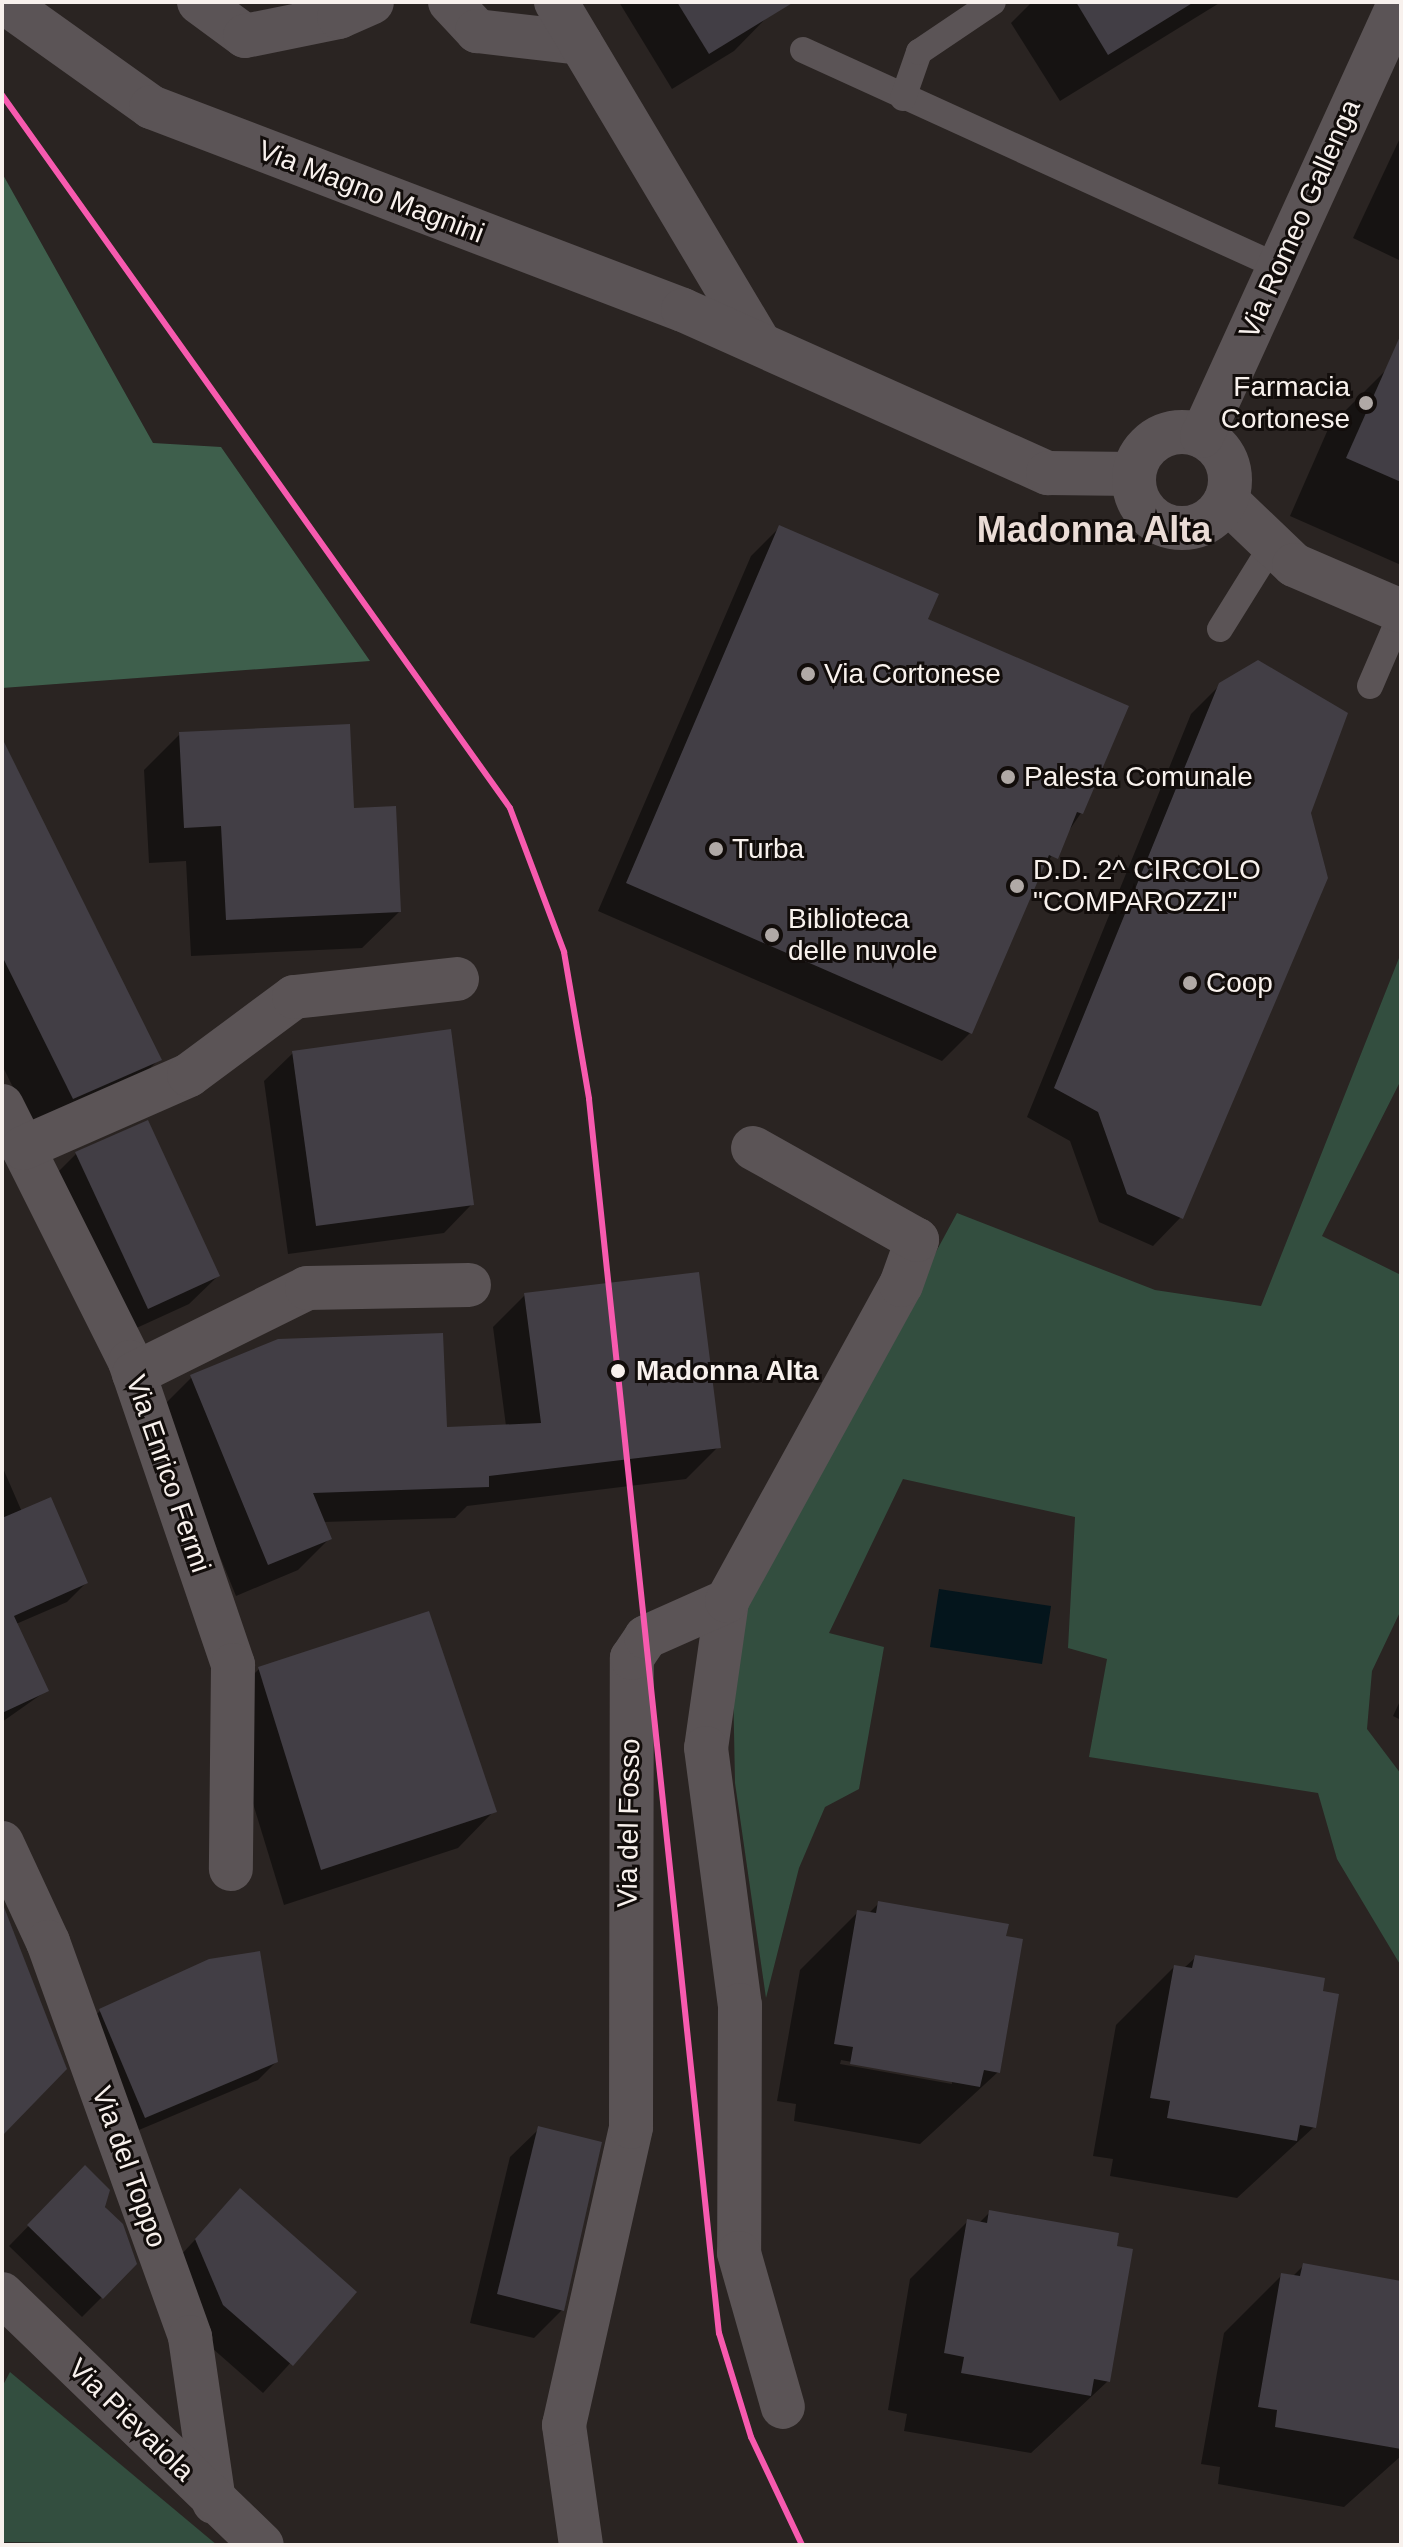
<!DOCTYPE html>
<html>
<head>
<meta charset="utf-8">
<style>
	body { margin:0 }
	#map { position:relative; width:1403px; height:2547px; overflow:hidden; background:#2a2422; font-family:Arial,sans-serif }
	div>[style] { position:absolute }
	.green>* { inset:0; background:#334e3f }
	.forest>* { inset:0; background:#3e5f4c }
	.water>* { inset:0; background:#04151c }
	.shadow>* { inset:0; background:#0007 }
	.building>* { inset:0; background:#423e45 }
	.service>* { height:26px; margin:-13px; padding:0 13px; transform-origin:13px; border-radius:13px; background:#5b5456 }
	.minor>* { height:44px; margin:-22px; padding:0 22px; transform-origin:22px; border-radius:22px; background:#5b5456 }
	.tertiary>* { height:44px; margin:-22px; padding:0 22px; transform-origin:22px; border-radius:22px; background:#5b5456 }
	.tertiary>.ring { margin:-22px; padding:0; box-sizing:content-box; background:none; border:44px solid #5b5456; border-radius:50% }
	.tram-1>* { height:6px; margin:-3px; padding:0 3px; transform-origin:3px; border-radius:3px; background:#f75aaf }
	.dots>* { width:22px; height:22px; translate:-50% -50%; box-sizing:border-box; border:4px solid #120d0b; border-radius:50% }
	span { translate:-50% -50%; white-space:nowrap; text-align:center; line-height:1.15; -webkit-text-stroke:6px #120d0b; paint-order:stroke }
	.street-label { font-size:28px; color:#f8f1ed }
	.poi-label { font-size:28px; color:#f8f1ed }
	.right { translate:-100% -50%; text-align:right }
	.left { translate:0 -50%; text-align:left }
	.stop-label { font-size:28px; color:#f8f1ed; font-weight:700 }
	.district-label { font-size:36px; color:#eadcd6; font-weight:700 }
	.frame { position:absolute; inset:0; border:4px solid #f8f1ed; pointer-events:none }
</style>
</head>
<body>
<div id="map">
	<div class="green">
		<div style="clip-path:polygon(1401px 953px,1401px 1080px,1322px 1236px,1401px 1275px,1401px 1610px,1372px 1671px,1367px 1729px,1401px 1774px,1401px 1966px,1337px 1859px,1318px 1793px,1089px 1757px,1107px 1659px,1068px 1648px,1075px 1517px,903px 1479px,829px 1633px,884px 1647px,859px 1789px,825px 1807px,799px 1868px,766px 1998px,735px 1783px,732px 1629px,957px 1213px,1155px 1290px,1261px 1306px)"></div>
		<div style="clip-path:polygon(10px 2372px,217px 2545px,2px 2542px,2px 2387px)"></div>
	</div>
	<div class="forest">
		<div style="clip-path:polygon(2px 173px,153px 443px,221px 447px,370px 661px,2px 688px)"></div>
	</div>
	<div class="water">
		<div style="clip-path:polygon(939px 1589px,1051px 1606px,1042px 1664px,930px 1647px)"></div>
	</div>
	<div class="shadow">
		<div style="clip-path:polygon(619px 2px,763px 2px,770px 14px,734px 51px,672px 89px)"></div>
		<div style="clip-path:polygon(1032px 2px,1221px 2px,1060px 101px,1011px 23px)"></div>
		<div style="clip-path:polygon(1401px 136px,1401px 261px,1353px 238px)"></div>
		<div style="clip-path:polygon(1387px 369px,1401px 375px,1401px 565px,1290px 516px,1329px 427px)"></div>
		<div style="clip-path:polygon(779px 528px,926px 620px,1081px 813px,1038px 876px,970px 1033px,942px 1061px,598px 911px,751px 556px)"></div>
		<div style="clip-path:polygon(1220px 685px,1309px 813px,1181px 1217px,1153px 1246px,1099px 1222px,1070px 1141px,1027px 1117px,1191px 714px)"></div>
		<div style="clip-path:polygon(180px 734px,352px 810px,399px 912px,362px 948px,191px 956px,186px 861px,149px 863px,144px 770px)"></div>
		<div style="clip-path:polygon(2px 796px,159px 1059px,123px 1096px,36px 1134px,2px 1065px)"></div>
		<div style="clip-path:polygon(293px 1053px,472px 1204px,444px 1233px,288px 1254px,264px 1081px)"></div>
		<div style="clip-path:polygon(76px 1154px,218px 1276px,189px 1304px,119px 1336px,48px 1182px)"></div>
		<div style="clip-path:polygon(525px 1295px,718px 1447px,686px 1479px,467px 1506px,455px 1518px,323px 1522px,330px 1538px,298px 1570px,236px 1596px,160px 1409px,192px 1377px,445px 1429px,506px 1426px,493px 1327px)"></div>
		<div style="clip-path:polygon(2px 1466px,22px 1512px,86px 1583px,67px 1602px,16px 1624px,46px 1691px,2px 1722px)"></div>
		<div style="clip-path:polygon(259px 1669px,494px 1811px,458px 1848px,284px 1905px,223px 1705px)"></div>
		<div style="clip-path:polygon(1401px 1699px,1401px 1720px,1393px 1716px)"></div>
		<div style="clip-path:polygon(evenodd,879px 1903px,1004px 1938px,998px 2072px,920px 2144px,794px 2121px,796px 2104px,777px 2101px,800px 1970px,858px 1912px,868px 1914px,879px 1903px,841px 2060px,952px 2080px,952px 2084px,840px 2064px,841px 2060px)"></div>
		<div style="clip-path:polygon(1196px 1957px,1314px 2127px,1237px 2198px,1110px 2176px,1113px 2159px,1093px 2156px,1116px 2025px,1174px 1967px,1184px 1968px)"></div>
		<div style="clip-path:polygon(100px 2011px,276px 2062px,258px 2080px,127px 2135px,82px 2029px)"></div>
		<div style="clip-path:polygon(539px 2129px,562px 2310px,534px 2338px,470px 2323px,510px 2157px)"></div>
		<div style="clip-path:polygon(85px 2168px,135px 2264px,82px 2317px,9px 2246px)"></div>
		<div style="clip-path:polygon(240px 2191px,355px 2292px,263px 2393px,195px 2333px,168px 2269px)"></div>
		<div style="clip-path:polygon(990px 2212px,1108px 2381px,1031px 2453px,904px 2431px,907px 2414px,888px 2410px,910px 2279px,968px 2221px,979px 2223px)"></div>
		<div style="clip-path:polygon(1303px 2266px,1401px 2283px,1401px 2456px,1344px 2507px,1218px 2484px,1220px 2467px,1201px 2464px,1224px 2333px,1282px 2275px,1292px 2277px)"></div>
	</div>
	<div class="building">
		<div style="clip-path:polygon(677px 2px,794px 2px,709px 54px)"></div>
		<div style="clip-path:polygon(1076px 2px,1194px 2px,1108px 55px)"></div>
		<div style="clip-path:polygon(1401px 334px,1401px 482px,1346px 458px)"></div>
		<div style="clip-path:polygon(779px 525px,939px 594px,928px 619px,1129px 706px,1083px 814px,1077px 812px,1058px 859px,1049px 855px,972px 1034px,626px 883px)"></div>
		<div style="clip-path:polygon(1258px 660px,1348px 713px,1311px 813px,1328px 878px,1183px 1219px,1127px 1194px,1098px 1112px,1054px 1088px,1219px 683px)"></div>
		<div style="clip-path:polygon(350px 724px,354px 808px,396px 806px,401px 912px,226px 920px,221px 826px,184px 828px,179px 732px)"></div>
		<div style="clip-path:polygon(2px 738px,162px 1060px,73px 1099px,2px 956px)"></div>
		<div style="clip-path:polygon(451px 1029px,474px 1205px,316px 1226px,292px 1051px)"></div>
		<div style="clip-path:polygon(148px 1120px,220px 1276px,148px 1309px,75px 1152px)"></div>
		<div style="clip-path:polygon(699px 1272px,721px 1448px,489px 1476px,489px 1487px,313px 1493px,332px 1539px,268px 1565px,190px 1375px,278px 1339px,443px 1333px,447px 1427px,541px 1423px,524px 1293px)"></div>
		<div style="clip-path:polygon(51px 1497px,88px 1583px,14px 1616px,49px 1691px,2px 1713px,2px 1518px)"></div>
		<div style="clip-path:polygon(429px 1611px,497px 1812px,321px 1870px,258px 1667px)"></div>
		<div style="clip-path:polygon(878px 1901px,1009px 1924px,1006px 1936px,1023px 1939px,1000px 2073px,984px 2070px,980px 2087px,850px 2064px,853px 2047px,834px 2044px,857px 1910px,876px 1913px)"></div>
		<div style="clip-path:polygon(2px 1902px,67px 2069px,2px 2136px)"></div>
		<div style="clip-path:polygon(260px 1951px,278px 2062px,145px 2118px,99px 2009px,209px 1959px)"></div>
		<div style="clip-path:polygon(1195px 1955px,1325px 1978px,1323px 1991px,1339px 1994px,1316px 2128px,1300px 2125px,1297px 2141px,1167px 2118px,1170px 2101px,1150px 2098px,1174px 1965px,1192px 1968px)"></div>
		<div style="clip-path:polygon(538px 2126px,602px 2142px,564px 2311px,497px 2294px)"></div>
		<div style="clip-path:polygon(85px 2165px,110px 2190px,105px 2207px,123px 2224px,137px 2264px,103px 2299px,27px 2225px)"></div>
		<div style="clip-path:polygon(240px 2188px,357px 2292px,293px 2366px,223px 2305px,195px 2239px)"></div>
		<div style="clip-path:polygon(989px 2210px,1119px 2233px,1117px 2246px,1133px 2249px,1110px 2382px,1094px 2379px,1091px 2396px,961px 2373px,964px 2357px,944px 2353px,967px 2219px,987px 2223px)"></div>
		<div style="clip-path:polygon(1303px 2263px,1401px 2281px,1401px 2449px,1275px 2427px,1277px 2410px,1258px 2407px,1281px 2273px,1300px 2276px)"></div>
	</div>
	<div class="service">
		<div style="left:803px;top:50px;width:523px;rotate:24.51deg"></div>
		<div style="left:903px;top:98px;width:49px;rotate:-70.8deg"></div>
		<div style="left:919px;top:52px;width:89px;rotate:-34deg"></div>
		<div style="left:1220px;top:629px;width:97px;rotate:-58.1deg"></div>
		<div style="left:1370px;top:686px;width:78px;rotate:-66.7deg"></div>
	</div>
	<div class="minor">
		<div style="left:199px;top:2px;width:57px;rotate:36.5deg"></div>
		<div style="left:245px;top:36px;width:96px;rotate:-11.4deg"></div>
		<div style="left:339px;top:17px;width:36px;rotate:-24deg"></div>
		<div style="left:450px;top:2px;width:40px;rotate:47deg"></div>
		<div style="left:477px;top:31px;width:104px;rotate:6.6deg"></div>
		<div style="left:556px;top:2px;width:397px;rotate:59.2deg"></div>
		<div style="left:1226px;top:500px;width:94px;rotate:43.7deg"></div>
		<div style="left:1294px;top:565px;width:116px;rotate:23.3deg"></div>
		<div style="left:2px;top:1106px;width:286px;rotate:63.4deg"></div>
		<div style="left:130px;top:1362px;width:320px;rotate:71.2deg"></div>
		<div style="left:233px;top:1665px;width:204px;rotate:90.6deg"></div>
		<div style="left:23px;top:1148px;width:181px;rotate:-23.7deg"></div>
		<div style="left:189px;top:1075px;width:131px;rotate:-36.6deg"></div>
		<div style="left:294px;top:997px;width:164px;rotate:-6.3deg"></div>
		<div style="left:134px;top:1374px;width:193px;rotate:-26.4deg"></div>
		<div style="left:307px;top:1288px;width:162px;rotate:-1.1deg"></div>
		<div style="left:727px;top:1601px;width:148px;rotate:98.1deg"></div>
		<div style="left:706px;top:1748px;width:259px;rotate:82.5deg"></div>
		<div style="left:740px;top:2005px;width:248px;rotate:90.2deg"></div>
		<div style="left:739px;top:2253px;width:160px;rotate:74.1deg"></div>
		<div style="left:2px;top:1843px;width:109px;rotate:65.1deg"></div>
		<div style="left:48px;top:1942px;width:420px;rotate:70.2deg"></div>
		<div style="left:190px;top:2337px;width:167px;rotate:81.7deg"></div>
		<div style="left:581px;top:2545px;width:121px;rotate:-98.1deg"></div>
		<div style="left:564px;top:2425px;width:305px;rotate:-77.3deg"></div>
		<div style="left:631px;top:2127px;width:469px;rotate:-89.9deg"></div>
		<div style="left:632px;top:1658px;width:25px;rotate:-56deg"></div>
		<div style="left:646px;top:1637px;width:89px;rotate:-24deg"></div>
		<div style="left:727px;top:1601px;width:361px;rotate:-61.2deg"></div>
		<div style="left:901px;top:1285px;width:48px;rotate:-70.4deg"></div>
		<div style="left:917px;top:1240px;width:188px;rotate:-150.7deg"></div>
	</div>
	<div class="tertiary">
		<div style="left:4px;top:2px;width:181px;rotate:35.5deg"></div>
		<div style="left:151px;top:107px;width:569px;rotate:20.89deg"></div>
		<div style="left:683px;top:310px;width:400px;rotate:24.1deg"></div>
		<div style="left:1048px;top:473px;width:86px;rotate:0.7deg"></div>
		<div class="ring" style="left:1134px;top:432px;width:52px;height:52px"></div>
		<div style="left:1202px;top:436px;width:477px;rotate:-65.5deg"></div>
		<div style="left:2px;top:2294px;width:361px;rotate:44deg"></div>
	</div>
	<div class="tram-1">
		<div style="left:2px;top:95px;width:875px;rotate:54.53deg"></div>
		<div style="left:510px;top:808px;width:154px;rotate:69.4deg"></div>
		<div style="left:564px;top:952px;width:149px;rotate:80.3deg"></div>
		<div style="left:589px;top:1099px;width:1241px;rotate:83.99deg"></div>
		<div style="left:719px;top:2333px;width:109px;rotate:72.9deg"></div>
		<div style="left:751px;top:2437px;width:119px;rotate:64.7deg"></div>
	</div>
	<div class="dots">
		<div style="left:1366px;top:403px;background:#b0a9a6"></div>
		<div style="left:808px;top:674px;background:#b0a9a6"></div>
		<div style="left:1008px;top:777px;background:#b0a9a6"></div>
		<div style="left:716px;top:849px;background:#b0a9a6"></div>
		<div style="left:1017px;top:886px;background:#b0a9a6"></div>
		<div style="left:772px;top:935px;background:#b0a9a6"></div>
		<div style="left:1190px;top:983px;background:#b0a9a6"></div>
		<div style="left:618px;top:1371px;background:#f8f1ed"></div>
	</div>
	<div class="street-label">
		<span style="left:371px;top:192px;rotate:21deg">Via Magno Magnini</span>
		<span style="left:1300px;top:219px;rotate:-66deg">Via Romeo Gallenga</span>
		<span style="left:168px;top:1474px;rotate:71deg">Via Enrico Fermi</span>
		<span style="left:629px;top:1823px;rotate:-89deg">Via del Fosso</span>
		<span style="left:129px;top:2167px;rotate:70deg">Via del Toppo</span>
		<span style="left:131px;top:2420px;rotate:44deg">Via Pievaiola</span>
	</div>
	<div class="poi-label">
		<span class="right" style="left:1350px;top:403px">Farmacia<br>Cortonese</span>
		<span class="left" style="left:824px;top:674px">Via Cortonese</span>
		<span class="left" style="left:1024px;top:777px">Palesta Comunale</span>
		<span class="left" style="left:732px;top:849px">Turba</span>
		<span class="left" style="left:1033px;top:886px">D.D. 2^ CIRCOLO<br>"COMPAROZZI"</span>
		<span class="left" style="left:788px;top:935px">Biblioteca<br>delle nuvole</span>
		<span class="left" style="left:1206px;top:983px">Coop</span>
	</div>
	<div class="stop-label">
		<span class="left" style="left:636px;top:1371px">Madonna Alta</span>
	</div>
	<div class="district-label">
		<span style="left:1094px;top:530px">Madonna Alta</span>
	</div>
	<div class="frame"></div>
</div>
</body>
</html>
